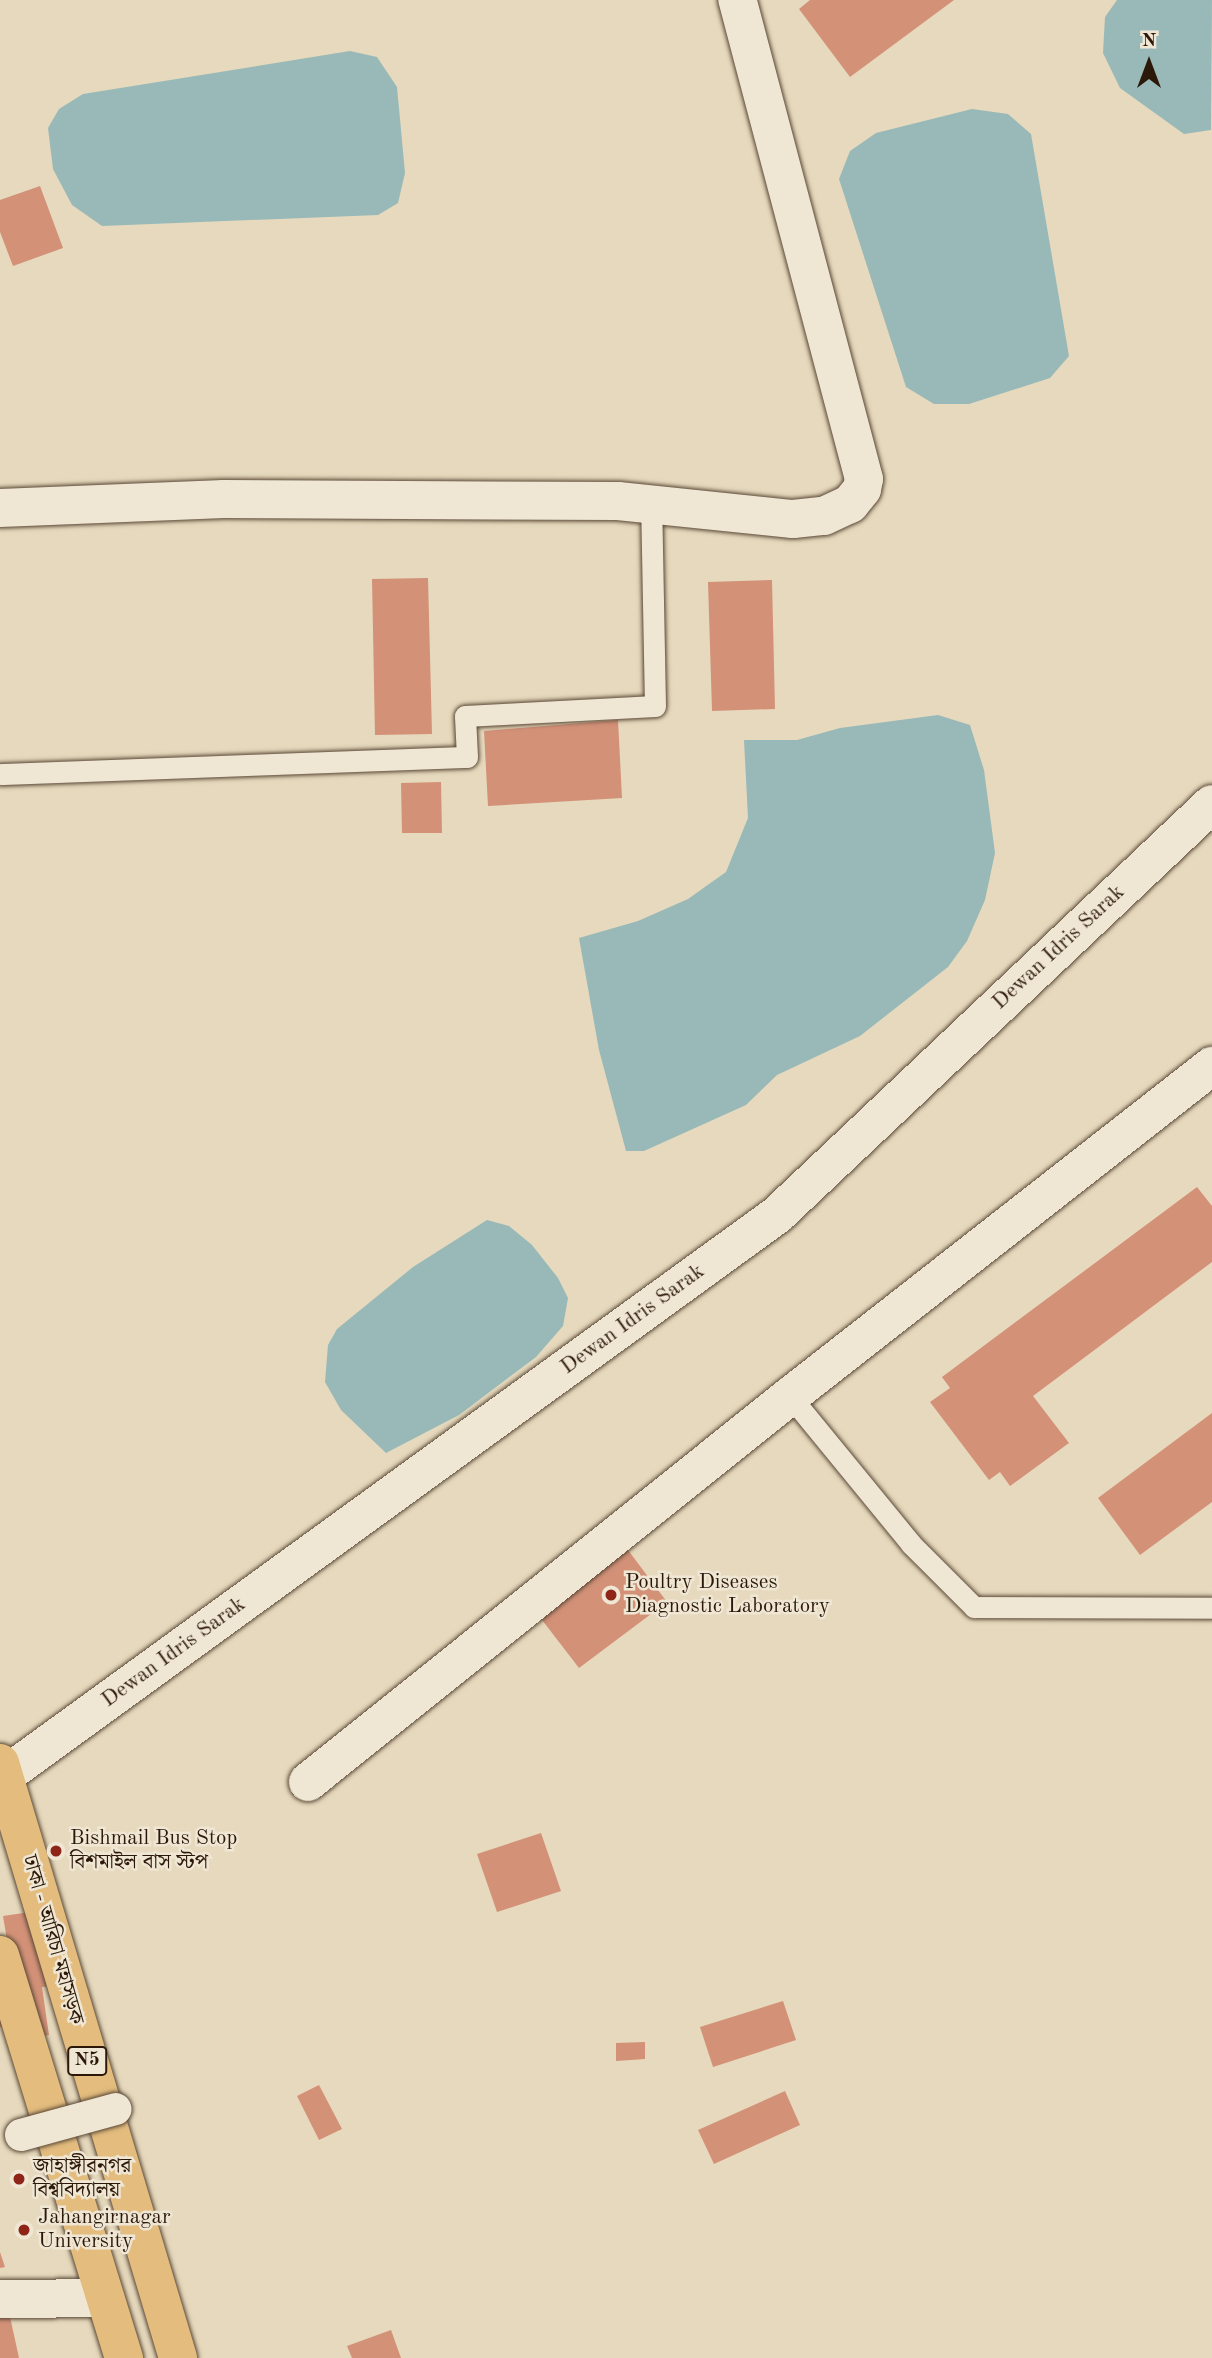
<!DOCTYPE html>
<html>
<head>
<meta charset="utf-8">
<style>
	body { margin:0 }
	#map { position:relative; width:1212px; height:2358px; overflow:hidden; background:#e6d9bd; font-family:"Old Standard TT","Noto Serif Bengali",serif }
	div>[style] { position:absolute }
	.water>* { inset:0; background:#98b9b8 }
	.building>* { inset:0; background:#d39178 }
	.roads { filter:drop-shadow(0 0 2px #5a4836) drop-shadow(0 0 2px #5a4836) }
	.service>* { height:21px; margin:-10.5px; padding:0 10.5px; transform-origin:10.5px; border-radius:10.5px; background:#efe6d4 }
	.minor>* { height:38px; margin:-19px; padding:0 19px; transform-origin:19px; border-radius:19px; background:#efe6d4 }
	.tertiary>* { height:38px; margin:-19px; padding:0 19px; transform-origin:19px; border-radius:19px; background:#efe6d4 }
	.secondary>* { height:38px; margin:-19px; padding:0 19px; transform-origin:19px; border-radius:19px; background:#efe6d4 }
	.trunk>* { height:38px; margin:-19px; padding:0 19px; transform-origin:19px; border-radius:19px; background:#e3bc7e }
	.bridges { filter:drop-shadow(0 0 2px #5a4836) drop-shadow(0 0 2px #5a4836) }
	.pedestrian-bridge>* { height:32px; margin:-16px; padding:0 16px; transform-origin:16px; border-radius:16px; background:#efe6d4 }
	.dots>* { width:19px; height:19px; translate:-50% -50%; box-sizing:border-box; border:4px solid #efe6d4; border-radius:50% }
	span { translate:-50% -50%; white-space:nowrap; text-align:center; line-height:1.15; -webkit-text-stroke:5px #efe6d4; paint-order:stroke }
	.shield-label span { padding:2px 5px; background:#efe6d4; border:2px solid; border-radius:5px; -webkit-text-stroke-width:0 }
	.shield-label { font-size:19px; color:#2c1809; font-weight:700 }
	.street-label { font-size:21px; color:#2c1809 }
	.poi-label { font-size:21px; color:#2c1809 }
	.left { translate:0 -50%; text-align:left }
	.north { position:absolute; left:1114px; top:28px; width:70px; height:70px; -webkit-text-stroke:5px #efe6d4; paint-order:stroke; rotate:0deg; font-size:19px; font-weight:700; line-height:28px; text-align:center; color:#2c1809 }
	.north::after { content:''; display:block; margin:auto; width:24px; height:32px; background:#2c1809; clip-path:polygon(50% 0,100% 100%,50% 72%,0 100%) }
</style>
</head>
<body>
<div id="map">
	<div class="water">
		<div style="clip-path:polygon(1117px 0,1212px 0,1211px 130px,1184px 134px,1120px 88px,1103px 53px,1105px 17px)"></div>
		<div style="clip-path:polygon(350px 51px,377px 57px,397px 87px,405px 173px,398px 203px,378px 215px,102px 226px,72px 205px,53px 169px,48px 128px,59px 109px,83px 94px)"></div>
		<div style="clip-path:polygon(972px 109px,1008px 114px,1031px 134px,1069px 356px,1050px 378px,969px 404px,934px 404px,906px 387px,839px 179px,850px 151px,876px 133px)"></div>
		<div style="clip-path:polygon(938px 715px,970px 725px,984px 770px,995px 853px,985px 900px,967px 941px,948px 967px,860px 1036px,777px 1075px,746px 1105px,644px 1151px,626px 1151px,599px 1050px,579px 938px,638px 921px,688px 899px,726px 872px,748px 818px,744px 740px,797px 740px,840px 728px)"></div>
		<div style="clip-path:polygon(487px 1220px,509px 1226px,532px 1245px,558px 1278px,568px 1298px,563px 1326px,536px 1357px,459px 1415px,386px 1453px,341px 1410px,325px 1382px,328px 1345px,337px 1329px,413px 1267px)"></div>
	</div>
	<div class="building">
		<div style="clip-path:polygon(810px 0,954px 0,850px 77px,799px 9px)"></div>
		<div style="clip-path:polygon(40px 186px,63px 248px,13px 266px,0 232px,0 200px)"></div>
		<div style="clip-path:polygon(428px 578px,432px 734px,375px 735px,372px 579px)"></div>
		<div style="clip-path:polygon(772px 580px,775px 709px,712px 711px,708px 582px)"></div>
		<div style="clip-path:polygon(618px 720px,622px 798px,488px 806px,484px 731px)"></div>
		<div style="clip-path:polygon(441px 782px,442px 833px,402px 833px,401px 783px)"></div>
		<div style="clip-path:polygon(1197px 1187px,1212px 1206px,1212px 1262px,1033px 1396px,1069px 1443px,1010px 1486px,1000px 1472px,989px 1480px,930px 1402px,950px 1388px,942px 1377px)"></div>
		<div style="clip-path:polygon(1212px 1413px,1212px 1502px,1140px 1555px,1098px 1498px)"></div>
		<div style="clip-path:polygon(628px 1550px,667px 1602px,579px 1668px,539px 1616px)"></div>
		<div style="clip-path:polygon(541px 1833px,561px 1891px,497px 1912px,477px 1854px)"></div>
		<div style="clip-path:polygon(37px 1911px,54px 1986px,42px 1987px,49px 2035px,30px 2038px,28px 2023px,0 2027px,0 1972px,12px 1970px,3px 1916px)"></div>
		<div style="clip-path:polygon(783px 2001px,796px 2040px,713px 2067px,700px 2027px)"></div>
		<div style="clip-path:polygon(645px 2042px,645px 2059px,616px 2061px,616px 2043px)"></div>
		<div style="clip-path:polygon(319px 2085px,342px 2129px,319px 2140px,297px 2096px)"></div>
		<div style="clip-path:polygon(785px 2091px,800px 2125px,714px 2164px,698px 2130px)"></div>
		<div style="clip-path:polygon(0 2252px,5px 2267px,0 2268px)"></div>
		<div style="clip-path:polygon(7px 2303px,19px 2358px,0 2358px,0 2304px)"></div>
		<div style="clip-path:polygon(391px 2330px,401px 2358px,352px 2358px,347px 2346px)"></div>
	</div>
	<div class="roads">
		<div class="service">
			<div style="left:0;top:774px;width:467px;rotate:-2.1deg"></div>
			<div style="left:467px;top:757px;width:41px;rotate:-92.8deg"></div>
			<div style="left:465px;top:716px;width:190px;rotate:-3deg"></div>
			<div style="left:655px;top:706px;width:201px;rotate:-91.1deg"></div>
			<div style="left:790px;top:1396px;width:191px;rotate:50.7deg"></div>
			<div style="left:911px;top:1544px;width:89px;rotate:45deg"></div>
			<div style="left:974px;top:1607px;width:238px;rotate:0.2deg"></div>
		</div>
		<div class="minor">
			<div style="left:308px;top:1782px;width:618px;rotate:-38.69deg"></div>
			<div style="left:790px;top:1396px;width:536px;rotate:-38.03deg"></div>
		</div>
		<div class="tertiary">
			<div style="left:0;top:508px;width:224px;rotate:-2.3deg"></div>
			<div style="left:224px;top:499px;width:394px;rotate:0.3deg"></div>
			<div style="left:618px;top:501px;width:176px;rotate:5.9deg"></div>
			<div style="left:793px;top:519px;width:31px;rotate:-6deg"></div>
			<div style="left:824px;top:516px;width:29px;rotate:-25deg"></div>
			<div style="left:850px;top:504px;width:19px;rotate:-51deg"></div>
			<div style="left:862px;top:489px;width:10px;rotate:-79deg"></div>
			<div style="left:864px;top:479px;width:496px;rotate:-104.8deg"></div>
			<div style="left:0;top:2299px;width:105px;rotate:-0.5deg"></div>
		</div>
		<div class="secondary">
			<div style="left:4px;top:1776px;width:955px;rotate:-35.97deg"></div>
			<div style="left:777px;top:1215px;width:598px;rotate:-43.38deg"></div>
		</div>
		<div class="trunk">
			<div style="left:0;top:1763px;width:621px;rotate:73.34deg"></div>
			<div style="left:0;top:1955px;width:422px;rotate:72.9deg"></div>
		</div>
	</div>
	<div class="bridges">
		<div class="pedestrian-bridge">
			<div style="left:21px;top:2135px;width:98px;rotate:-15.3deg"></div>
		</div>
	</div>
	<div class="dots">
		<div style="left:611px;top:1595px;background:#8f2418"></div>
		<div style="left:56px;top:1851px;background:#8f2418"></div>
		<div style="left:19px;top:2179px;background:#8f2418"></div>
		<div style="left:24px;top:2230px;background:#8f2418"></div>
	</div>
	<div class="shield-label">
		<span style="left:87px;top:2061px">N5</span>
	</div>
	<div class="street-label">
		<span style="left:1059px;top:948px;rotate:-43deg">Dewan Idris Sarak</span>
		<span style="left:633px;top:1320px;rotate:-36deg">Dewan Idris Sarak</span>
		<span style="left:174px;top:1653px;rotate:-36deg">Dewan Idris Sarak</span>
		<span style="left:52px;top:1940px;rotate:74deg">ঢাকা - আরিচা মহাসড়ক</span>
	</div>
	<div class="poi-label">
		<span class="left" style="left:625px;top:1595px">Poultry Diseases<br>Diagnostic Laboratory</span>
		<span class="left" style="left:70px;top:1851px">Bishmail Bus Stop<br>বিশমাইল বাস স্টপ</span>
		<span class="left" style="left:33px;top:2179px">জাহাঙ্গীরনগর<br>বিশ্ববিদ্যালয়</span>
		<span class="left" style="left:38px;top:2230px">Jahangirnagar<br>University</span>
	</div>
	<div class="north">N</div>
</div>
</body>
</html>
